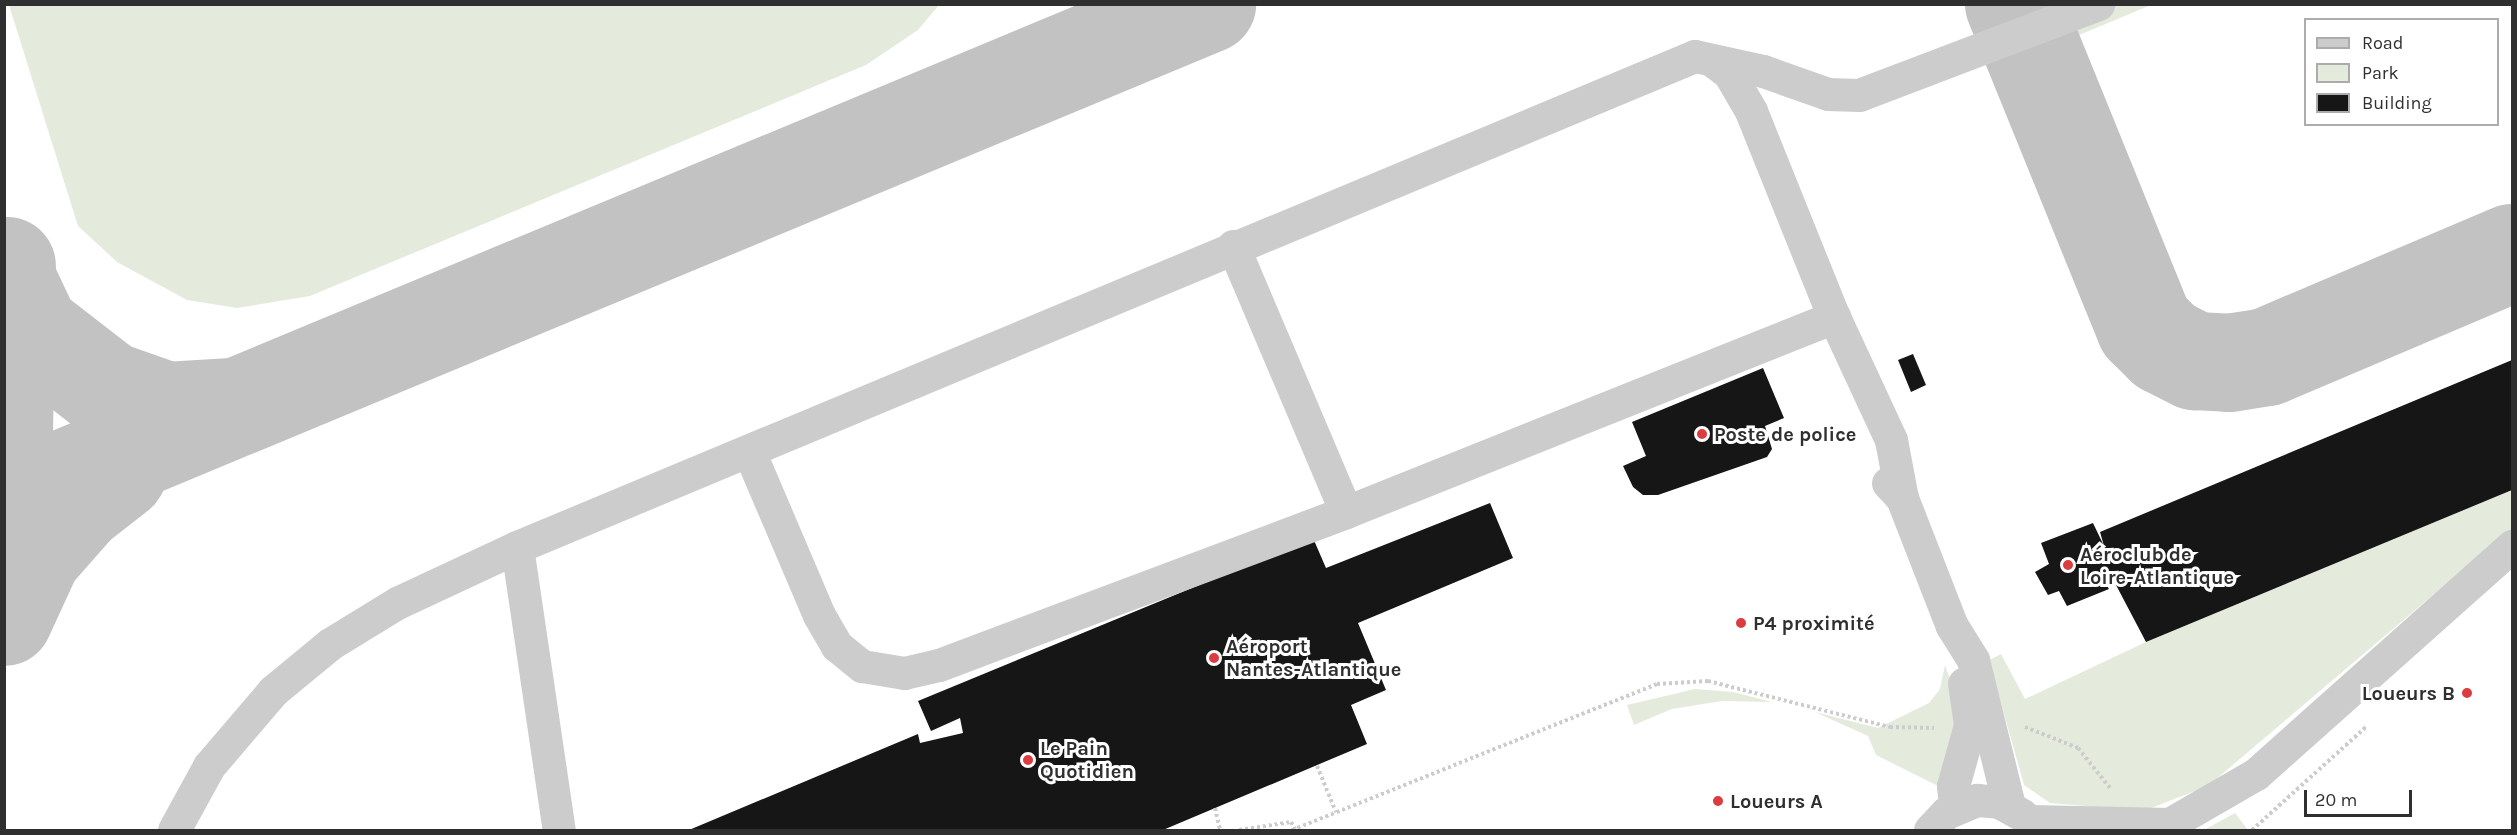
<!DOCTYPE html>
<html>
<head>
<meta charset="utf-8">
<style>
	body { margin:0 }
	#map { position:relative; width:2517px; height:835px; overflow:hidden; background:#fff; font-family:Karla,sans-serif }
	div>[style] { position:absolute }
	.green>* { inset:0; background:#e4ebdd }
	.taxiway>* { height:98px; margin:-49px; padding:0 49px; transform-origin:49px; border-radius:49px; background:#c2c2c2 }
	.building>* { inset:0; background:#161616 }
	.path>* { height:4px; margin-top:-2px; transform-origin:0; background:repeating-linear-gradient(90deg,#ccc 0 3px,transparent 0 6px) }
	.minor>* { height:33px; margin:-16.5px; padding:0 16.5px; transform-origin:16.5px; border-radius:16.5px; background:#ccc }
	.dots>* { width:16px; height:16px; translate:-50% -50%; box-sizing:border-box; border:3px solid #fff; border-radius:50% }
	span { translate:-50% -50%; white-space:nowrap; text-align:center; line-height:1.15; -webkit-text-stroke:6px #fff; paint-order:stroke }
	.poi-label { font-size:20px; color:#2f2f2f; font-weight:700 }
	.left { translate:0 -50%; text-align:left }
	.right { translate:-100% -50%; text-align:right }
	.frame { position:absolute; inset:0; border:6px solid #2f2f2f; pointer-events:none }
	.legend { position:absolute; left:2304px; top:18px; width:195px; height:108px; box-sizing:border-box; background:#fff; border:2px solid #acacac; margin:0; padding:8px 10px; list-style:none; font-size:18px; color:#2f2f2f }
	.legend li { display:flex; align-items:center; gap:12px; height:30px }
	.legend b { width:30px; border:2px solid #acacac }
	.scale { position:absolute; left:2304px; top:790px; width:108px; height:27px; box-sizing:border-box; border:3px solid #2f2f2f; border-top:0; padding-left:8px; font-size:18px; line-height:21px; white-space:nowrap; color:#2f2f2f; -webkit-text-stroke:4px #fff; paint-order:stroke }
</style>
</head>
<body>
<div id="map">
	<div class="green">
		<div style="clip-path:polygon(2034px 4px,2151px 5px,2048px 48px)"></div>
		<div style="clip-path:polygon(9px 5px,9px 4px,939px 5px,918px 30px,866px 65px,310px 296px,237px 308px,187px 300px,117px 262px,78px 226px)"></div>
		<div style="clip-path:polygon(2512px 490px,2512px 534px,2486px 550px,2208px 786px,2143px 811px,2050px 803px,2024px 785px,1989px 660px,2001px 654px,2025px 699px,2146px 642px)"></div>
		<div style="clip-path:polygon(1945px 665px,1959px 705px,1940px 787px,1876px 755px,1868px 736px,1815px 712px,1878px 728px,1929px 703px,1940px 689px)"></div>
		<div style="clip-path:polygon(1695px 689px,1733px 692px,1772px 702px,1722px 701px,1672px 709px,1634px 725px,1627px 705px)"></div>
		<div style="clip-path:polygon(2235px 813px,2248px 830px,2204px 830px)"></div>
	</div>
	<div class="taxiway">
		<div style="left:2014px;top:4px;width:348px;rotate:67.9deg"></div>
		<div style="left:2145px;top:326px;width:28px;rotate:45deg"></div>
		<div style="left:2165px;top:346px;width:34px;rotate:27deg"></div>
		<div style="left:2195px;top:361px;width:34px;rotate:3deg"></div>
		<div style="left:2229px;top:363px;width:38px;rotate:-9deg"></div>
		<div style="left:2267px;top:357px;width:266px;rotate:-23deg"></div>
		<div style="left:8px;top:282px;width:54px;rotate:64.9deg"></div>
		<div style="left:31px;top:331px;width:96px;rotate:37.8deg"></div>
		<div style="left:107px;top:390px;width:64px;rotate:19.3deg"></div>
		<div style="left:167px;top:411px;width:66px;rotate:-3.5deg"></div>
		<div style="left:4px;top:433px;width:167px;rotate:-89deg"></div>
		<div style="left:4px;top:504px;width:1303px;rotate:-22.57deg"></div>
		<div style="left:4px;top:617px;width:69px;rotate:-65.3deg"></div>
		<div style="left:33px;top:554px;width:67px;rotate:-48.7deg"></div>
		<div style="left:77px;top:504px;width:52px;rotate:-38deg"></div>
	</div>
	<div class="building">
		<div style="clip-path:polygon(1913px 354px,1926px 385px,1911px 392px,1898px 360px)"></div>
		<div style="clip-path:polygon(2512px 360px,2512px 490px,2146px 642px,2116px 585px,2121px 582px,2117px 573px,2103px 579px,2109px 589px,2067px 606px,2059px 591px,2048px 595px,2035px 572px,2049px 564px,2041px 543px,2093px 523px,2104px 546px,2100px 532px)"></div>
		<div style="clip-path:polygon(1763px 368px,1784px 418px,1765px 426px,1772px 449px,1767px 457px,1658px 495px,1643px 495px,1633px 487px,1623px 466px,1646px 456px,1632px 422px)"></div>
		<div style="clip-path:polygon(1490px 503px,1513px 558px,1358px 623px,1386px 690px,1351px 705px,1367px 744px,1163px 830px,689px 830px,918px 734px,920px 743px,963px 733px,960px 718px,931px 731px,918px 701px,1313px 538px,1326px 568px)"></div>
	</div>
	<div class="path">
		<div style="left:2025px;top:727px;width:57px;rotate:21.6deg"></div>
		<div style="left:2078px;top:748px;width:51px;rotate:51.3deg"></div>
		<div style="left:1317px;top:766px;width:50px;rotate:67.6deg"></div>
		<div style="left:1215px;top:808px;width:23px;rotate:77deg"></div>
		<div style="left:1239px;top:830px;width:53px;rotate:-8.7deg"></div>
		<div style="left:1291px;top:822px;width:8px;rotate:60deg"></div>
		<div style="left:1292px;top:830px;width:393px;rotate:-21.8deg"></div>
		<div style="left:1657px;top:684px;width:51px;rotate:-3.4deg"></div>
		<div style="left:1708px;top:681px;width:188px;rotate:14.2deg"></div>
		<div style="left:1890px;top:727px;width:44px;rotate:1.3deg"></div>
		<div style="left:2252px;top:830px;width:155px;rotate:-42.1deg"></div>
	</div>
	<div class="minor">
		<div style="left:1713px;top:61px;width:20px;rotate:37deg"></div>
		<div style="left:1729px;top:73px;width:44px;rotate:59.9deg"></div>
		<div style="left:1751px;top:111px;width:222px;rotate:68.1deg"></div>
		<div style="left:1834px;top:317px;width:136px;rotate:65.1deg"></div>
		<div style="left:1891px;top:440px;width:59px;rotate:79.3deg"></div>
		<div style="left:1233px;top:246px;width:289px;rotate:67deg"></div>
		<div style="left:749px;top:451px;width:178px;rotate:66.9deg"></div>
		<div style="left:819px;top:615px;width:36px;rotate:60deg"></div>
		<div style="left:837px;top:646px;width:32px;rotate:39deg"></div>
		<div style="left:862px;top:666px;width:43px;rotate:9.5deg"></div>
		<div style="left:904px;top:673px;width:36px;rotate:-13deg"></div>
		<div style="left:939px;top:665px;width:435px;rotate:-20.6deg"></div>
		<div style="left:1346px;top:512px;width:526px;rotate:-21.78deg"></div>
		<div style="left:1888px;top:483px;width:21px;rotate:47deg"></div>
		<div style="left:1902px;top:498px;width:137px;rotate:68.7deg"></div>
		<div style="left:1952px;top:626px;width:40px;rotate:58deg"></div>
		<div style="left:1973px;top:660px;width:150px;rotate:76.1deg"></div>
		<div style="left:517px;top:547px;width:286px;rotate:81.6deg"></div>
		<div style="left:1955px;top:807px;width:21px;rotate:-95deg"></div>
		<div style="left:1953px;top:786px;width:63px;rotate:-74.4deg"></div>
		<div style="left:1970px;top:725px;width:42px;rotate:-98.1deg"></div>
		<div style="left:2028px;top:821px;width:143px;rotate:1.2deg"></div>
		<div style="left:174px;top:830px;width:73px;rotate:-61.3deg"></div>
		<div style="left:209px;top:766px;width:99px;rotate:-49.5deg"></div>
		<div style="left:273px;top:691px;width:74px;rotate:-39.5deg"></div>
		<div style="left:330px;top:644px;width:79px;rotate:-31.5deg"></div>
		<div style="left:397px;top:603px;width:132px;rotate:-25deg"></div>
		<div style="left:517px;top:547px;width:1276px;rotate:-22.63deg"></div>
		<div style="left:1695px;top:56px;width:70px;rotate:12.4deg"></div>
		<div style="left:1763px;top:71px;width:69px;rotate:19.5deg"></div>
		<div style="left:1828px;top:94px;width:31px;rotate:2deg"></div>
		<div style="left:1859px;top:95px;width:256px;rotate:-20.8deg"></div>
		<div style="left:1930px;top:830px;width:23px;rotate:-47deg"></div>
		<div style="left:1946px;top:813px;width:34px;rotate:-23deg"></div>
		<div style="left:1977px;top:800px;width:22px;rotate:5deg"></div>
		<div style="left:1999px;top:802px;width:26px;rotate:29deg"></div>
		<div style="left:2159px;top:830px;width:112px;rotate:-30deg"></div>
		<div style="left:2256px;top:774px;width:343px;rotate:-41.7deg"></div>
	</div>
	<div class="dots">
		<div style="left:1702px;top:434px;background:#da3c40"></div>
		<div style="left:2068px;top:565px;background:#da3c40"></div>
		<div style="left:1741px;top:623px;background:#da3c40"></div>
		<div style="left:1214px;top:658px;background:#da3c40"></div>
		<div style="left:2467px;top:693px;background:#da3c40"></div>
		<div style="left:1028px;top:760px;background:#da3c40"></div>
		<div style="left:1718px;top:801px;background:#da3c40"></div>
	</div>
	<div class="poi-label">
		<span class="left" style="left:1714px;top:434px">Poste de police</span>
		<span class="left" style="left:2080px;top:566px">Aéroclub de<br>Loire-Atlantique</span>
		<span class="left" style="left:1753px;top:623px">P4 proximité</span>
		<span class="left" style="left:1226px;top:658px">Aéroport<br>Nantes-Atlantique</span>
		<span class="right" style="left:2455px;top:693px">Loueurs B</span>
		<span class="left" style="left:1040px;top:760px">Le Pain<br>Quotidien</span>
		<span class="left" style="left:1730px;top:801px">Loueurs A</span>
	</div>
	<div class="frame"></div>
	<ul class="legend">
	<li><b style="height:8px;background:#ccc"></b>Road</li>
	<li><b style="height:16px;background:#e4ebdd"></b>Park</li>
	<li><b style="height:16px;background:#161616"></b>Building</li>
	</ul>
	<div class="scale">20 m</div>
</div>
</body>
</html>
